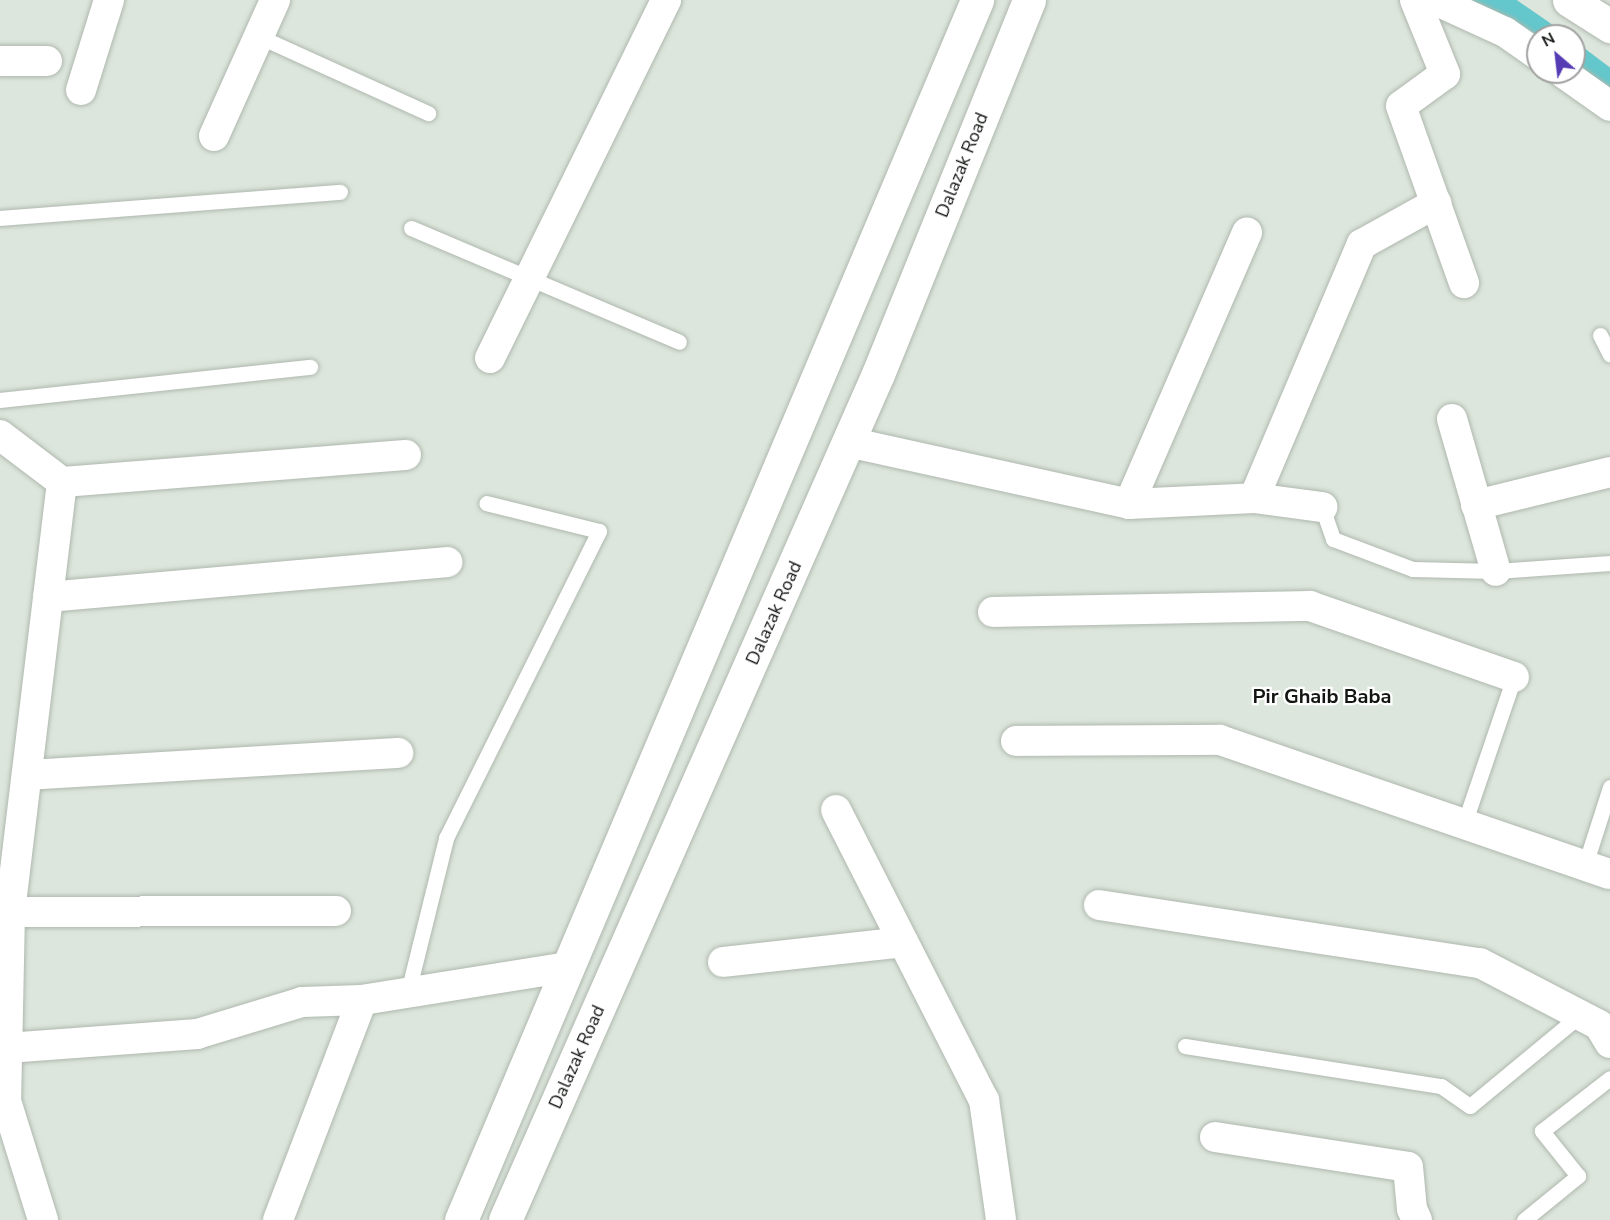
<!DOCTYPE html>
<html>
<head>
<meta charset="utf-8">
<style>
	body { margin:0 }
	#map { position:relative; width:1610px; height:1220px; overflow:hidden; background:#dde6dc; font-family:"Nunito Sans",sans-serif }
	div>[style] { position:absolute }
	.canal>* { height:33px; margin:-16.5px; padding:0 16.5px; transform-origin:16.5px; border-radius:16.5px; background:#63c7cc }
	.roads { filter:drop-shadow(0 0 2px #afb8ae) drop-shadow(0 0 2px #afb8ae) }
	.service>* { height:15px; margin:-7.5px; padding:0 7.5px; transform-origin:7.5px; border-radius:7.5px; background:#fff }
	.minor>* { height:30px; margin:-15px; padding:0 15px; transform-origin:15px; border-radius:15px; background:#fff }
	.secondary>* { height:33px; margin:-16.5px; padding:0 16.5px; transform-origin:16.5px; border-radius:16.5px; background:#fff }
	.primary>* { height:33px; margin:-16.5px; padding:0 16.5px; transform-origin:16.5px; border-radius:16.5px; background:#fff }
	span { translate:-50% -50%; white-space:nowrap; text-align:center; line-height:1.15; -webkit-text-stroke:4.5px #fff; paint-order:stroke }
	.street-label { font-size:18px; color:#121512 }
	.neighbourhood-label { font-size:20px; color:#121512; font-weight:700 }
	.north { position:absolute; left:1526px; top:24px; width:60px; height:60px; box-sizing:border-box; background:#fff; border:2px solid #a0a1a0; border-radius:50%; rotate:332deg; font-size:16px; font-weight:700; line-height:24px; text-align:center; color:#121512 }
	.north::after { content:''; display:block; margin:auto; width:21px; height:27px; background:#563cb4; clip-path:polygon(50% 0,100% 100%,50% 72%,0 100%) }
</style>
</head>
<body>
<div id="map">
	<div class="canal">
		<div style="left:1488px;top:0;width:63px;rotate:34.7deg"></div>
		<div style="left:1574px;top:61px;width:45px;rotate:36.9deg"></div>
	</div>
	<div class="roads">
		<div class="service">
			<div style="left:258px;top:36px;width:187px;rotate:24.4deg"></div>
			<div style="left:0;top:218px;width:341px;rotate:-4.4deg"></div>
			<div style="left:411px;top:228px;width:291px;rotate:23deg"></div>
			<div style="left:1600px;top:335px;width:22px;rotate:63deg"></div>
			<div style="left:0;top:400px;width:312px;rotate:-6.1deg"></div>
			<div style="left:1322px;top:507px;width:34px;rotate:71deg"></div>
			<div style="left:1333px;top:539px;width:85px;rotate:20.6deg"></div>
			<div style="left:1413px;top:569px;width:83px;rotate:1.4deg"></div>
			<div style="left:1496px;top:571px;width:114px;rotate:-4deg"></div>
			<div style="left:1464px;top:824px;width:155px;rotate:-71.2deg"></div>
			<div style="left:1585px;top:865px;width:82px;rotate:-72.2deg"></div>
			<div style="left:408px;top:992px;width:159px;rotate:-76.1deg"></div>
			<div style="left:446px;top:838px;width:343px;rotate:-63.5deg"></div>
			<div style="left:599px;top:531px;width:116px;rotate:-166.1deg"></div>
			<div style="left:1185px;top:1046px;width:259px;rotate:8.9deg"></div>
			<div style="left:1441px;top:1086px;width:35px;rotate:35deg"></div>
			<div style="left:1470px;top:1106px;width:143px;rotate:-39.6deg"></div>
			<div style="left:1524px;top:1220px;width:70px;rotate:-39.2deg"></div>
			<div style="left:1578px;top:1176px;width:58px;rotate:-128.7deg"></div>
			<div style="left:1542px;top:1131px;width:86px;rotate:-37.9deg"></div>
		</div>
		<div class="minor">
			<div style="left:1415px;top:0;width:80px;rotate:67.9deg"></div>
			<div style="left:1445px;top:74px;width:54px;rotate:144deg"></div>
			<div style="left:1401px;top:106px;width:188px;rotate:70.4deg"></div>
			<div style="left:1435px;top:0;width:77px;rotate:24.6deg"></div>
			<div style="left:1505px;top:32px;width:40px;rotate:34.9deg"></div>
			<div style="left:0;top:61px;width:47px"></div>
			<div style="left:1562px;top:72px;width:59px;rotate:35.3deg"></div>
			<div style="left:81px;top:90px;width:94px;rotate:-72.7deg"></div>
			<div style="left:214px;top:136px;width:149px;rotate:-65.8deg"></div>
			<div style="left:490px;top:358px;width:399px;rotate:-63.8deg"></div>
			<div style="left:1452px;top:419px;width:158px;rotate:73.9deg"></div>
			<div style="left:0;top:435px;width:78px;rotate:37.2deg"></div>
			<div style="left:62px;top:482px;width:434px;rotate:96.9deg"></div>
			<div style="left:10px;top:913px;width:188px;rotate:91.2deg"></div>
			<div style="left:6px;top:1101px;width:125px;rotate:72.7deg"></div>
			<div style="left:848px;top:442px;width:288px;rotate:12.4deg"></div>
			<div style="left:1129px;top:504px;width:125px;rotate:-2.7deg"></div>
			<div style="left:1254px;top:498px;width:69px;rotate:7.5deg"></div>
			<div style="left:62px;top:482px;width:345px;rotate:-4.5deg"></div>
			<div style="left:1254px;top:498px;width:276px;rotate:-67deg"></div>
			<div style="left:1362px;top:244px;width:85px;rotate:-29deg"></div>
			<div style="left:1129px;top:504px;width:296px;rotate:-66.5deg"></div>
			<div style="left:1476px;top:505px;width:138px;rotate:-13.8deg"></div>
			<div style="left:48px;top:597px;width:401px;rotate:-5deg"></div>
			<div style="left:993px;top:612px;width:317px;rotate:-1.1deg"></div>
			<div style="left:1310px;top:606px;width:216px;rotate:19.2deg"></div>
			<div style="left:1016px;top:741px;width:204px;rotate:-0.3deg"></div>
			<div style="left:1220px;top:740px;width:412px;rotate:19deg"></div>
			<div style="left:27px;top:775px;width:372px;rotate:-3.4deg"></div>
			<div style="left:836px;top:810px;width:326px;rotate:63deg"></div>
			<div style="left:984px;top:1100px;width:121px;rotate:81.9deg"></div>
			<div style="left:1099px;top:905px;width:385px;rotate:8.7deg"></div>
			<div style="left:1480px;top:963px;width:134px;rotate:27.5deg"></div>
			<div style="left:1599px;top:1025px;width:21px;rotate:59deg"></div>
			<div style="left:0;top:912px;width:336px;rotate:-0.2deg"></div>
			<div style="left:723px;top:962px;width:181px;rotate:-6.3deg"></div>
			<div style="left:7px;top:1048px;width:191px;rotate:-4.2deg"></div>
			<div style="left:197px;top:1034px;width:110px;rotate:-16.9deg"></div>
			<div style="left:302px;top:1002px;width:60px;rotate:-1.9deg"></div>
			<div style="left:362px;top:1000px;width:209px;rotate:-9.1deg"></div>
			<div style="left:1215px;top:1137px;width:195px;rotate:8.8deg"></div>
			<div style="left:1408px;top:1167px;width:42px;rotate:84.6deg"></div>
			<div style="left:1412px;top:1209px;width:12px;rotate:66deg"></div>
			<div style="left:278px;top:1220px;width:235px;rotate:-69.1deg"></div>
		</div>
		<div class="secondary">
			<div style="left:1569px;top:0;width:49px;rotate:32.4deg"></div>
		</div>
		<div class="primary">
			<div style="left:461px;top:1220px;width:1325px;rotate:-67.07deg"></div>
			<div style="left:505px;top:1220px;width:925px;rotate:-66.21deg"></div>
			<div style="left:878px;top:374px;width:403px;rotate:-68deg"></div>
		</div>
	</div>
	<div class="street-label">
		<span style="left:962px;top:165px;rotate:-68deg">Dalazak Road</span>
		<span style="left:774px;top:613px;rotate:-66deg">Dalazak Road</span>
		<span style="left:577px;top:1057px;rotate:-66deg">Dalazak Road</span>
	</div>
	<div class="neighbourhood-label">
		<span style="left:1322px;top:696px">Pir Ghaib Baba</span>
	</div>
	<div class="north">N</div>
</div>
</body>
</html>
